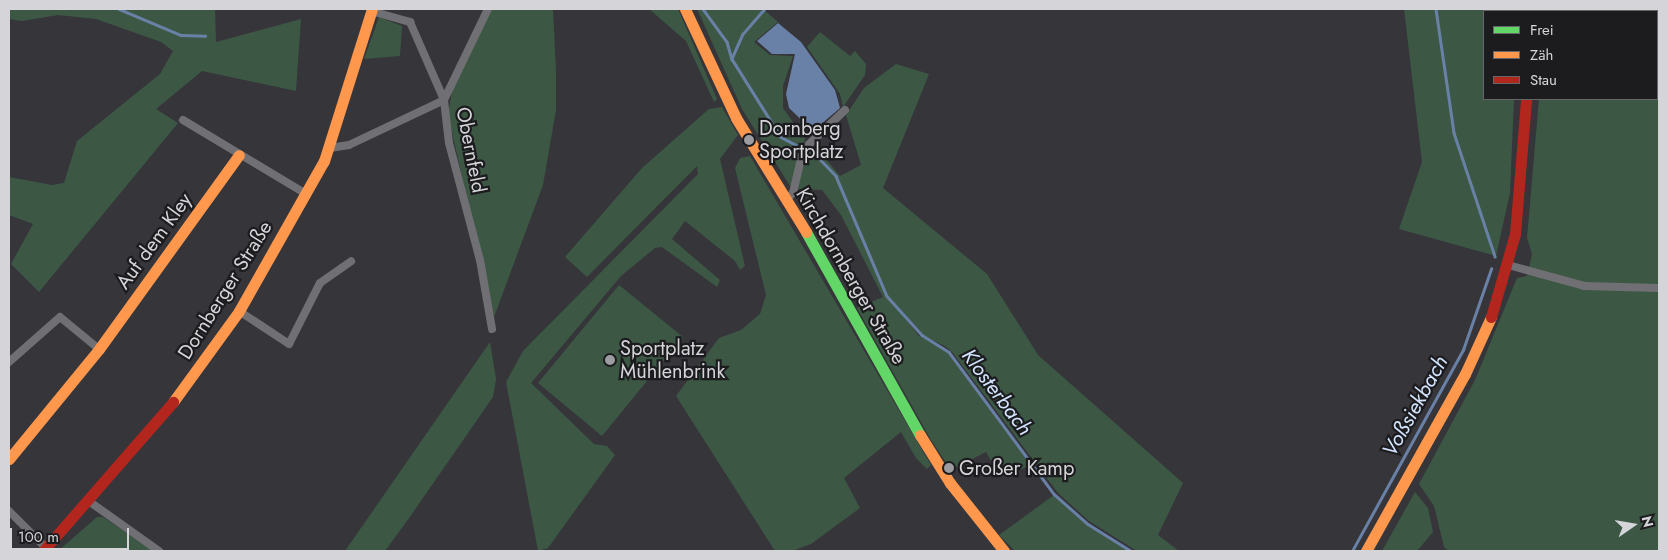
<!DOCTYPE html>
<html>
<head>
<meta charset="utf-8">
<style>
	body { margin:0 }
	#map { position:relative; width:1668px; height:560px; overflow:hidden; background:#35353a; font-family:Jost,sans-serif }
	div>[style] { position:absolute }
	.green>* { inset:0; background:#3c5845 }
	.water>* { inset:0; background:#6a81a7 }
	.stream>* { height:2.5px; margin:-1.25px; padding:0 1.25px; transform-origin:1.25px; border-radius:1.25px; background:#6a81a7 }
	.street>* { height:8px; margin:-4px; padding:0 4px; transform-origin:4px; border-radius:4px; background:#706f73 }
	.fast>* { height:11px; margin:-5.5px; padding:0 5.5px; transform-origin:5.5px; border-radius:5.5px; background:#63d668 }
	.slow>* { height:11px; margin:-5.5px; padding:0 5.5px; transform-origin:5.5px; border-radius:5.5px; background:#ff974d }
	.jam>* { height:11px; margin:-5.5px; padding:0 5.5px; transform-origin:5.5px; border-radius:5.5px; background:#b3261e }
	.dots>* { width:14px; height:14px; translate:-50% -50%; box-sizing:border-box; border:2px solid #1c1c1f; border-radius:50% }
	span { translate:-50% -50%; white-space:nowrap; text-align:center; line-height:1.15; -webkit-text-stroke:4.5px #1c1c1f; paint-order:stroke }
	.poi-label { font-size:20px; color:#d5d4d9 }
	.left { translate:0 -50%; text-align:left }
	.street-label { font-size:20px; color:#d5d4d9 }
	.water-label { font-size:21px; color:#d3e4fe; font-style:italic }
	.frame { position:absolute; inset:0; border:10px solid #d5d4d9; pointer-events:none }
	.legend { position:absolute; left:1483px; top:10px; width:175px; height:90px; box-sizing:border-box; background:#1c1c1f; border:1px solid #666669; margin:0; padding:6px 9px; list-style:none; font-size:15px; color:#d5d4d9 }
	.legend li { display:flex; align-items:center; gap:10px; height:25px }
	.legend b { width:25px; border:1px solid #666669 }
	.north { position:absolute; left:1608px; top:500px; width:50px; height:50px; -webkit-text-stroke:4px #1c1c1f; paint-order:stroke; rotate:77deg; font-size:14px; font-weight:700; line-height:20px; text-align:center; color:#d5d4d9 }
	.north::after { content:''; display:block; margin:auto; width:18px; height:22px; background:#d5d4d9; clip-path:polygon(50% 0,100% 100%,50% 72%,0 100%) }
	.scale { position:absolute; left:10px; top:528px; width:119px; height:22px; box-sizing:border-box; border:2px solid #d5d4d9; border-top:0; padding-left:6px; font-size:15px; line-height:18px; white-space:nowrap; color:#d5d4d9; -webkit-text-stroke:4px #1c1c1f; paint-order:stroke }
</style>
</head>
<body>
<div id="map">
	<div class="green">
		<div style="clip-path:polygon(9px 9px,215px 9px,216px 42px,301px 19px,296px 91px,202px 71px,156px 109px,178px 123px,39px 292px,11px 264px,33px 224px,9px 215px,9px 177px,52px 185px,64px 183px,77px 141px,160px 74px,173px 51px,161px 42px,96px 19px,58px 15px,22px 21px,9px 19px)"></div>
		<div style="clip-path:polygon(491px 9px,553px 9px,556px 71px,556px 110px,543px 185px,494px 317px,448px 115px,452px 91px)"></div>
		<div style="clip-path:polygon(649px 9px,678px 9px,717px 99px,714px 102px,686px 41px)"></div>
		<div style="clip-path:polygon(697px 9px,763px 9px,778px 22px,754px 42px,770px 55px,793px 56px,783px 86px,783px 108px,805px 139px,792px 189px,742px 109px)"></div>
		<div style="clip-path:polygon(1404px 9px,1517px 9px,1484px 11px,1484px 99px,1514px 99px,1510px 193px,1496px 256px,1399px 229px,1422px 162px)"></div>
		<div style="clip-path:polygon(1542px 9px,1659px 9px,1659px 551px,1449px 551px,1444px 547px,1434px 506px,1419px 484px,1475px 380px,1517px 278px,1527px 276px,1532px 254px,1527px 238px,1539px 99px,1657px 99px,1657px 11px)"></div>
		<div style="clip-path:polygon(379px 17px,402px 26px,400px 56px,364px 59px)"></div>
		<div style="clip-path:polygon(820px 32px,850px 56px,855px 51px,866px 64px,865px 75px,843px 107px,840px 94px,807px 47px)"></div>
		<div style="clip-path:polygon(896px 64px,929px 74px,883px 188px,987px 274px,1038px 355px,1183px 483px,1158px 535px,1179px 551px,1137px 551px,1089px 521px,1058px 493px,952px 352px,945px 346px,921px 335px,918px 329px,887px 295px,919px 336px,944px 347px,1031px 465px,1010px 474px,1002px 463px,994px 466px,986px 452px,951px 470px,931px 440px,857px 308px,883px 297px,841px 215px,822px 190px,796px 189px,806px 149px,824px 157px,840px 176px,861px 165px,846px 115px,864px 88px)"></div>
		<div style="clip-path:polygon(722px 107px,738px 135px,720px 159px,745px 266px,740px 270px,735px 261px,685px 221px,672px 239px,720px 280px,717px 287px,662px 247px,655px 248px,621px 276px,531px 383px,594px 444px,607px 446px,615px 455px,548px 548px,538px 551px,506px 382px,523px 351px,698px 174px,697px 166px,587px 277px,565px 257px,642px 168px,709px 109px)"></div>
		<div style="clip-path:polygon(750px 156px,931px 465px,927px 469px,916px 458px,901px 432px,844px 478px,860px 508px,811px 544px,792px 551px,775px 551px,676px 396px,719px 338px,741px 330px,760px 314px,766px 295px,735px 168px,740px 158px)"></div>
		<div style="clip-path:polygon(619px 285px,683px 337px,602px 436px,538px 383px)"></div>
		<div style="clip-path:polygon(490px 342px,496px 379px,493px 397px,407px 521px,385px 551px,345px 551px)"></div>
		<div style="clip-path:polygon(1415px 492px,1428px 508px,1433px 532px,1417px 551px,1382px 551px)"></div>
		<div style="clip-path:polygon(1054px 495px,1087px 524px,1129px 551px,1015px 551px,999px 535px)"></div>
		<div style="clip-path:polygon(97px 517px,103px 517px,153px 551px,58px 551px)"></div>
	</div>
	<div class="water">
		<div style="clip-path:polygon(778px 23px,801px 42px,835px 90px,840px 108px,813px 131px,789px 108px,786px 94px,795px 54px,772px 54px,757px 41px)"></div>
	</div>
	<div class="stream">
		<div style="left:119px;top:9px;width:67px;rotate:22.8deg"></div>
		<div style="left:181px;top:35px;width:24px;rotate:2deg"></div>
		<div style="left:703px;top:9px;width:41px;rotate:54deg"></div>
		<div style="left:727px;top:42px;width:18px;rotate:74deg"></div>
		<div style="left:765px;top:9px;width:33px;rotate:131deg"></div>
		<div style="left:743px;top:34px;width:27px;rotate:114deg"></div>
		<div style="left:732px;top:59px;width:92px;rotate:57.9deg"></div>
		<div style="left:781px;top:137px;width:17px;rotate:28deg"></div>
		<div style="left:1436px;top:9px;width:125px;rotate:81.7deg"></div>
		<div style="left:1454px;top:133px;width:130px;rotate:71.6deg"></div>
		<div style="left:817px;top:156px;width:28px;rotate:46deg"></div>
		<div style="left:836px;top:176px;width:130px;rotate:67deg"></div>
		<div style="left:887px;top:296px;width:52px;rotate:48.1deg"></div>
		<div style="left:922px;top:335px;width:32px;rotate:32deg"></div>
		<div style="left:949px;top:352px;width:177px;rotate:53.5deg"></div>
		<div style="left:1054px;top:494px;width:45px;rotate:41.4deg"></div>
		<div style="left:1088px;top:524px;width:51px;rotate:32.1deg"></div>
		<div style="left:1352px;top:551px;width:230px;rotate:-61.1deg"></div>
		<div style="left:1463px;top:350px;width:86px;rotate:-70.9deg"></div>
	</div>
	<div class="street">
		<div style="left:371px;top:11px;width:41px;rotate:15.8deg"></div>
		<div style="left:410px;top:22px;width:85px;rotate:66.4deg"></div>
		<div style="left:444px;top:100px;width:43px;rotate:83.4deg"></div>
		<div style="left:449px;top:143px;width:121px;rotate:75.2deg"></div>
		<div style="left:480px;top:260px;width:70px;rotate:80.1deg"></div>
		<div style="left:183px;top:120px;width:144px;rotate:31deg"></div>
		<div style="left:330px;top:148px;width:19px;rotate:-9deg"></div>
		<div style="left:349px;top:145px;width:105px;rotate:-25.3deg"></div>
		<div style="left:444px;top:100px;width:101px;rotate:-64.2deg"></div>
		<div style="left:786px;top:200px;width:10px;rotate:-45deg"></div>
		<div style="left:793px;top:193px;width:44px;rotate:-76.9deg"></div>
		<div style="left:803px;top:150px;width:58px;rotate:-43.6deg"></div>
		<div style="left:1508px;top:265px;width:79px;rotate:15.4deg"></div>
		<div style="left:1584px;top:286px;width:75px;rotate:1.5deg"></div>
		<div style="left:239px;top:311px;width:60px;rotate:33.4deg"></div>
		<div style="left:289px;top:344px;width:68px;rotate:-63.1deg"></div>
		<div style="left:320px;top:283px;width:38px;rotate:-35deg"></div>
		<div style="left:9px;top:362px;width:68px;rotate:-41.4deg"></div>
		<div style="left:60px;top:317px;width:50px;rotate:39.4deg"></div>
		<div style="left:90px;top:502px;width:85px;rotate:35.4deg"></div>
		<div style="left:9px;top:511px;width:52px;rotate:45deg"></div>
	</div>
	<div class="fast">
		<div style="left:806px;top:232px;width:233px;rotate:60.7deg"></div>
	</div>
	<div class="slow">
		<div style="left:685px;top:9px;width:120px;rotate:64.9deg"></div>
		<div style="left:736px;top:118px;width:134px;rotate:58.4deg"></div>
		<div style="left:1528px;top:9px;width:2px;rotate:90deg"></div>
		<div style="left:173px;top:402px;width:112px;rotate:-54deg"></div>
		<div style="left:239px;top:311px;width:172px;rotate:-60.5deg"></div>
		<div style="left:324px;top:161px;width:159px;rotate:-72.5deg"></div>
		<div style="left:920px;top:435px;width:57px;rotate:58deg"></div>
		<div style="left:950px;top:483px;width:87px;rotate:51.5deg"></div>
		<div style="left:9px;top:459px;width:142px;rotate:-50.7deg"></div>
		<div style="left:99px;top:349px;width:239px;rotate:-54.2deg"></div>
		<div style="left:1366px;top:551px;width:203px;rotate:-60.8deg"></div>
		<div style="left:1465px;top:374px;width:63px;rotate:-65.5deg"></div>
	</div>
	<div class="jam">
		<div style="left:1491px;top:317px;width:86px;rotate:-73.9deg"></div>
		<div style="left:1515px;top:234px;width:135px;rotate:-85.3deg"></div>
		<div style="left:43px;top:551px;width:198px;rotate:-48.9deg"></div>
	</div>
	<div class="dots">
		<div style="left:749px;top:140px;background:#9d9ca1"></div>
		<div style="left:610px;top:360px;background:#9d9ca1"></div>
		<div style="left:949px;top:468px;background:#9d9ca1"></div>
	</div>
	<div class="poi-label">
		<span class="left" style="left:759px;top:140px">Dornberg<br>Sportplatz</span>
		<span class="left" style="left:620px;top:360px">Sportplatz<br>Mühlenbrink</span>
		<span class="left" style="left:959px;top:468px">Großer Kamp</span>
	</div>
	<div class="street-label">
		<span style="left:471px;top:150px;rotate:79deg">Obernfeld</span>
		<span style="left:154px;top:241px;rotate:-54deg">Auf dem Kley</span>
		<span style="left:851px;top:276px;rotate:60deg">Kirchdornberger Straße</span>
		<span style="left:225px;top:290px;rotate:-58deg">Dornberger Straße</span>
	</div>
	<div class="water-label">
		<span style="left:997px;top:392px;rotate:53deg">Klosterbach</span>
		<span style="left:1415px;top:406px;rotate:-61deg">Voßsiekbach</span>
	</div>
	<div class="frame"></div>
	<ul class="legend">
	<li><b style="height:6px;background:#63d668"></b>Frei</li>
	<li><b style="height:6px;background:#ff974d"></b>Zäh</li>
	<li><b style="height:6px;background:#b3261e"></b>Stau</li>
	</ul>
	<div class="north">N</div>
	<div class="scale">100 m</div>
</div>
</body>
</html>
